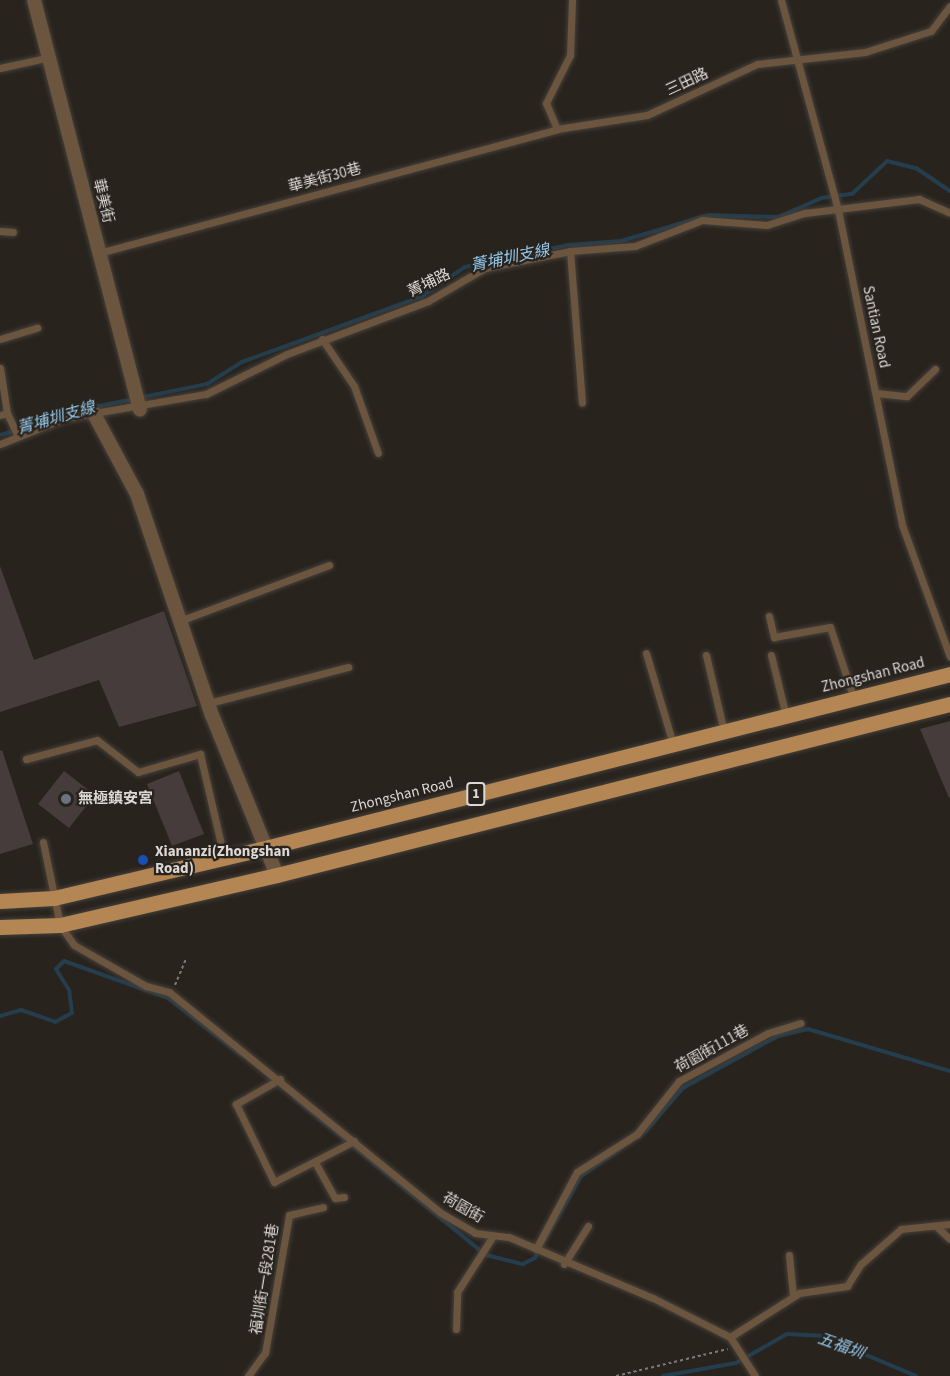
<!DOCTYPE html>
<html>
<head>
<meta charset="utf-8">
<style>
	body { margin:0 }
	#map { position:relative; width:950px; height:1376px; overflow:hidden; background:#28231d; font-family:"Source Sans 3","Noto Sans TC",sans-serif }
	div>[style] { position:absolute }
	.stream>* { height:4px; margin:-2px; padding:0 2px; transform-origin:2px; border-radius:2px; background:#243e4e }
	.building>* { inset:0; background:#453c3b }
	.path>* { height:2px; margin-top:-1px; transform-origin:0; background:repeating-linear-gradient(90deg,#7d7974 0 3px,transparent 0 6px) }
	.roads { filter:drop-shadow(0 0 2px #45403a) drop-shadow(0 0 2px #45403a) }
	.lane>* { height:7px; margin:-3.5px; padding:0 3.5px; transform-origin:3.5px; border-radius:3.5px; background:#6b553e }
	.street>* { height:14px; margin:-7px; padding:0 7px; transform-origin:7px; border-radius:7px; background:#6b553e }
	.primary>* { height:15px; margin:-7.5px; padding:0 7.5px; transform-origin:7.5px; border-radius:7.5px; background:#b38653 }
	.dots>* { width:16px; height:16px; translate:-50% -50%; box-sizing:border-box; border:3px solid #28231d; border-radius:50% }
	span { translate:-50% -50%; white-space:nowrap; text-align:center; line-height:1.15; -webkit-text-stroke:4.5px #28231d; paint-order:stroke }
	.shield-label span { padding:2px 4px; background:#28231d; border:2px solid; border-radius:4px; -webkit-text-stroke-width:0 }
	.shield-label { font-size:14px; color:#dcd8d5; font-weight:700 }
	.street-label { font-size:15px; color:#dcd8d5 }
	.poi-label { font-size:15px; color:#dcd8d5; font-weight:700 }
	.left { translate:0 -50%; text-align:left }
	.water-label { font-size:16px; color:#93c7ea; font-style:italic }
</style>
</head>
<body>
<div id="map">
	<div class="stream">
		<div style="left:0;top:435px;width:88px;rotate:-17.2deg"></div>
		<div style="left:84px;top:409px;width:126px;rotate:-11.5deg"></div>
		<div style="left:207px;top:384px;width:41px;rotate:-32.2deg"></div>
		<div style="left:242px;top:362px;width:192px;rotate:-20.1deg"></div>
		<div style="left:422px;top:296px;width:52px;rotate:-34deg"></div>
		<div style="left:465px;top:267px;width:105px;rotate:-12.1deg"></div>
		<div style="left:568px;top:245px;width:53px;rotate:-4.3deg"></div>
		<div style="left:621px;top:241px;width:92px;rotate:-16.5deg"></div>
		<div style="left:709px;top:215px;width:69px;rotate:1.7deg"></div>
		<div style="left:778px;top:217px;width:48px;rotate:-23.4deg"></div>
		<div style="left:822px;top:198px;width:30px;rotate:-8deg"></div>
		<div style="left:852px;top:194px;width:48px;rotate:-43.3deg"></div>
		<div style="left:887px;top:161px;width:30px;rotate:14deg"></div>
		<div style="left:916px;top:168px;width:41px;rotate:34.1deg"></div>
		<div style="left:0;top:1016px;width:22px;rotate:-16deg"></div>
		<div style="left:21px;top:1010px;width:36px;rotate:19deg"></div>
		<div style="left:55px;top:1022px;width:19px;rotate:-28deg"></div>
		<div style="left:72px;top:1013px;width:23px;rotate:-97deg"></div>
		<div style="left:69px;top:990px;width:25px;rotate:-122deg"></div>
		<div style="left:56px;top:969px;width:11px;rotate:-45deg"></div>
		<div style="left:64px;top:961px;width:110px;rotate:19.6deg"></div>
		<div style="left:168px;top:998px;width:93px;rotate:38deg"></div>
		<div style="left:294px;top:1098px;width:248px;rotate:39.3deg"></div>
		<div style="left:486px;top:1255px;width:38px;rotate:14deg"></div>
		<div style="left:523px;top:1264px;width:13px;rotate:-27deg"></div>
		<div style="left:535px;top:1258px;width:94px;rotate:-60.7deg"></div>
		<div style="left:581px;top:1176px;width:79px;rotate:-34.7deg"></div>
		<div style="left:646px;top:1131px;width:57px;rotate:-49.3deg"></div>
		<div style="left:683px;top:1088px;width:108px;rotate:-28.7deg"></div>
		<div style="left:778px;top:1036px;width:31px;rotate:-13deg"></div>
		<div style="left:808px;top:1029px;width:148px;rotate:16.5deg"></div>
		<div style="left:663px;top:1376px;width:74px;rotate:-10.1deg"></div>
		<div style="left:736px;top:1363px;width:59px;rotate:-29.6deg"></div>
		<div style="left:787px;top:1334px;width:34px;rotate:3deg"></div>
		<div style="left:821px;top:1336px;width:103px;rotate:22.8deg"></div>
	</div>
	<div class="building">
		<div style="clip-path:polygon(0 566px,34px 660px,164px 611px,197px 706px,119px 727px,99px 680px,0 712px)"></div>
		<div style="clip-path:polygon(950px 721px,950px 797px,949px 798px,920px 729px)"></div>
		<div style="clip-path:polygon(2px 750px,33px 844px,0 854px,0 751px)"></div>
		<div style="clip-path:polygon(64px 771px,95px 795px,69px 828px,38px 804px)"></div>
		<div style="clip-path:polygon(179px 771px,204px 834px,172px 846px,147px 784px)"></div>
	</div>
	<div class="path">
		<div style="left:175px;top:985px;width:28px;rotate:-67deg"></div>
		<div style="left:616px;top:1376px;width:115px;rotate:-13.6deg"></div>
	</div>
	<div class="roads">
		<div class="lane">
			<div style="left:781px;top:0;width:218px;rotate:74.8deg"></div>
			<div style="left:838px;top:210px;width:321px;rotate:78.5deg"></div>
			<div style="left:902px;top:525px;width:140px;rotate:70deg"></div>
			<div style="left:0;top:68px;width:51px;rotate:-12.4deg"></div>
			<div style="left:557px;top:129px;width:28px;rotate:-113deg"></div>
			<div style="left:546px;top:103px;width:54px;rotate:-63.4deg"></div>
			<div style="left:570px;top:55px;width:55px;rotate:-87.9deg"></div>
			<div style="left:0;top:231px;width:13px;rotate:4deg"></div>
			<div style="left:570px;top:251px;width:152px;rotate:85.5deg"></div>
			<div style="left:99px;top:253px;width:474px;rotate:-15.1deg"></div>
			<div style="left:557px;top:129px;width:91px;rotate:-8.8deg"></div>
			<div style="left:647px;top:115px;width:121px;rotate:-24.9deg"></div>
			<div style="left:757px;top:64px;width:109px;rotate:-6.3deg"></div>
			<div style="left:865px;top:52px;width:69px;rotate:-17.7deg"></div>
			<div style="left:931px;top:31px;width:31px;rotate:-53deg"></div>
			<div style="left:0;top:339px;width:39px;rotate:-17deg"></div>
			<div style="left:322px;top:339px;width:57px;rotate:55.8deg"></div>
			<div style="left:354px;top:386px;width:71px;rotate:70.3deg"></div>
			<div style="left:0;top:368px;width:46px;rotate:81.2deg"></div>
			<div style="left:876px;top:393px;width:31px;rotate:6deg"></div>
			<div style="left:907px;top:396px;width:39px;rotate:-44deg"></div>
			<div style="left:0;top:415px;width:7px;rotate:-16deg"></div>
			<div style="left:7px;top:413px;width:26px;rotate:65deg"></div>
			<div style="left:0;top:444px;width:70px;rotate:-21.8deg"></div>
			<div style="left:65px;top:418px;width:143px;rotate:-9.7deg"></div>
			<div style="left:206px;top:394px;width:90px;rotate:-26.3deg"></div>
			<div style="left:287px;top:354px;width:151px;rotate:-20.6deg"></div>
			<div style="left:428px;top:301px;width:66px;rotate:-30.1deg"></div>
			<div style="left:485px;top:268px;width:87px;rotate:-11.3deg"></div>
			<div style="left:570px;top:251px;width:65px;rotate:-4.4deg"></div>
			<div style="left:635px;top:246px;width:72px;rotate:-21.2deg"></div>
			<div style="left:702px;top:220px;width:65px;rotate:4.4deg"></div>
			<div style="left:767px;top:225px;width:40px;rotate:-18deg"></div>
			<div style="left:805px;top:213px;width:115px;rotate:-7deg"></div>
			<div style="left:919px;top:199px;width:34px;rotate:24deg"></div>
			<div style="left:769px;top:616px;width:22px;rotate:77deg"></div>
			<div style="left:774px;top:637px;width:57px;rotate:-10.1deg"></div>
			<div style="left:830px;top:627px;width:76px;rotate:71.6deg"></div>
			<div style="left:182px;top:620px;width:157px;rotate:-20.5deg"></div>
			<div style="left:646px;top:653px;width:95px;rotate:73.5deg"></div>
			<div style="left:706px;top:655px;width:79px;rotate:76.8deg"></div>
			<div style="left:771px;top:655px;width:63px;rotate:76.2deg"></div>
			<div style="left:209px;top:703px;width:144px;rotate:-14.5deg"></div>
			<div style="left:26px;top:759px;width:73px;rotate:-15deg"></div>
			<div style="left:97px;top:740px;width:52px;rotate:38deg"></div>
			<div style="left:138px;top:772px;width:65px;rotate:-16.2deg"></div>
			<div style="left:200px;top:754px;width:106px;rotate:76.9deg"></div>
			<div style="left:43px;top:842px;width:85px;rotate:78.4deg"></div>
			<div style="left:60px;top:925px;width:24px;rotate:55deg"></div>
			<div style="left:74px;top:945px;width:83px;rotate:29.7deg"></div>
			<div style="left:146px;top:986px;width:24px;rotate:15deg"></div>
			<div style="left:169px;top:992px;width:350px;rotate:39.1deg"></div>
			<div style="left:441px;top:1213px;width:39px;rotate:30deg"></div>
			<div style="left:475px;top:1233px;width:34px;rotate:7deg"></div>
			<div style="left:509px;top:1237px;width:156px;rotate:23deg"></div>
			<div style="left:653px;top:1298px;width:86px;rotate:26.9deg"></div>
			<div style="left:730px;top:1337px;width:46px;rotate:57.3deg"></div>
			<div style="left:280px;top:1079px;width:51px;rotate:150.4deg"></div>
			<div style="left:236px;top:1104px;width:87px;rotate:64deg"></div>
			<div style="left:274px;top:1182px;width:90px;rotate:-27.1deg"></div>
			<div style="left:316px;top:1164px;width:39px;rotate:61deg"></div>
			<div style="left:335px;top:1198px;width:9px;rotate:-6deg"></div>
			<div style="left:938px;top:1228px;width:16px;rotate:43deg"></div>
			<div style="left:536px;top:1249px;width:87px;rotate:-62deg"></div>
			<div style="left:577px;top:1172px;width:71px;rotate:-32.3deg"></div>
			<div style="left:637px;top:1134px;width:68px;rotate:-51.6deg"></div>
			<div style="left:679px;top:1081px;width:101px;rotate:-28.3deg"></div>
			<div style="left:768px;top:1033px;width:34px;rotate:-17deg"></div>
			<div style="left:789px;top:1255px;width:41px;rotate:84.4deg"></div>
			<div style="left:564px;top:1264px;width:45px;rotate:-57.7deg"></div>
			<div style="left:456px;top:1329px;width:37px;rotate:-88deg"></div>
			<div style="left:457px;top:1292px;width:67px;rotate:-57.3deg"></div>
			<div style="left:730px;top:1337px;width:82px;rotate:-32.5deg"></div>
			<div style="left:799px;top:1293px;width:49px;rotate:-8.3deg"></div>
			<div style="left:847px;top:1286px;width:26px;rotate:-58deg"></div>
			<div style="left:861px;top:1264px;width:53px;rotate:-41.2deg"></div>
			<div style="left:901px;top:1229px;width:49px;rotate:-5.8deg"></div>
			<div style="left:248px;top:1376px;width:29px;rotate:-54deg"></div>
			<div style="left:265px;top:1353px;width:140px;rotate:-80.1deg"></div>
			<div style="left:289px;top:1215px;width:35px;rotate:-13deg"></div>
		</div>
		<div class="street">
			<div style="left:34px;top:0;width:423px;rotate:75.5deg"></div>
			<div style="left:93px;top:412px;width:93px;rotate:61.8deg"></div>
			<div style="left:137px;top:494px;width:233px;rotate:71.3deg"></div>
			<div style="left:212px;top:715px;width:173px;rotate:67.9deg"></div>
		</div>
		<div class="primary">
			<div style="left:0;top:901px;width:54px;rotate:-3.2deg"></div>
			<div style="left:54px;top:898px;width:221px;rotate:-13.3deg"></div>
			<div style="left:269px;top:847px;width:703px;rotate:-14.25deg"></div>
			<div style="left:0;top:927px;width:60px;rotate:-1.9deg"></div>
			<div style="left:60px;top:925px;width:223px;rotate:-13deg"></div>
			<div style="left:277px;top:875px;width:694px;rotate:-14.26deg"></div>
		</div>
	</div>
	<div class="dots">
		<div style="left:66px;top:799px;background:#6b7280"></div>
		<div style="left:143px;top:860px;background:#1a4fb4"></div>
	</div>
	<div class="shield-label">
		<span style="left:476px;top:794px">1</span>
	</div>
	<div class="street-label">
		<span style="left:687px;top:82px;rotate:-25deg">三田路</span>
		<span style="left:325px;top:178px;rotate:-15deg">華美街30巷</span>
		<span style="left:103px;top:201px;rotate:76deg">華美街</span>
		<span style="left:429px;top:283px;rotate:-26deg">菁埔路</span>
		<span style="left:876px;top:327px;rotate:78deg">Santian Road</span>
		<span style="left:873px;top:675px;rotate:-14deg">Zhongshan Road</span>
		<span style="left:402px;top:795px;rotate:-14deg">Zhongshan Road</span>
		<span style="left:712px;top:1049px;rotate:-29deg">荷園街111巷</span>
		<span style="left:463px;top:1208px;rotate:30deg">荷園街</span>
		<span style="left:265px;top:1279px;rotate:-81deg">福圳街一段281巷</span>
	</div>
	<div class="poi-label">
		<span class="left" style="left:78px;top:799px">無極鎮安宮</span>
		<span class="left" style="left:155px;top:860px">Xiananzi(Zhongshan<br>Road)</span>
	</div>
	<div class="water-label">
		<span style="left:510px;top:258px;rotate:-12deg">菁埔圳支線</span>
		<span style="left:56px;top:418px;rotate:-16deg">菁埔圳支線</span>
		<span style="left:841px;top:1346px;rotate:20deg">五福圳</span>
	</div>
</div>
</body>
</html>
